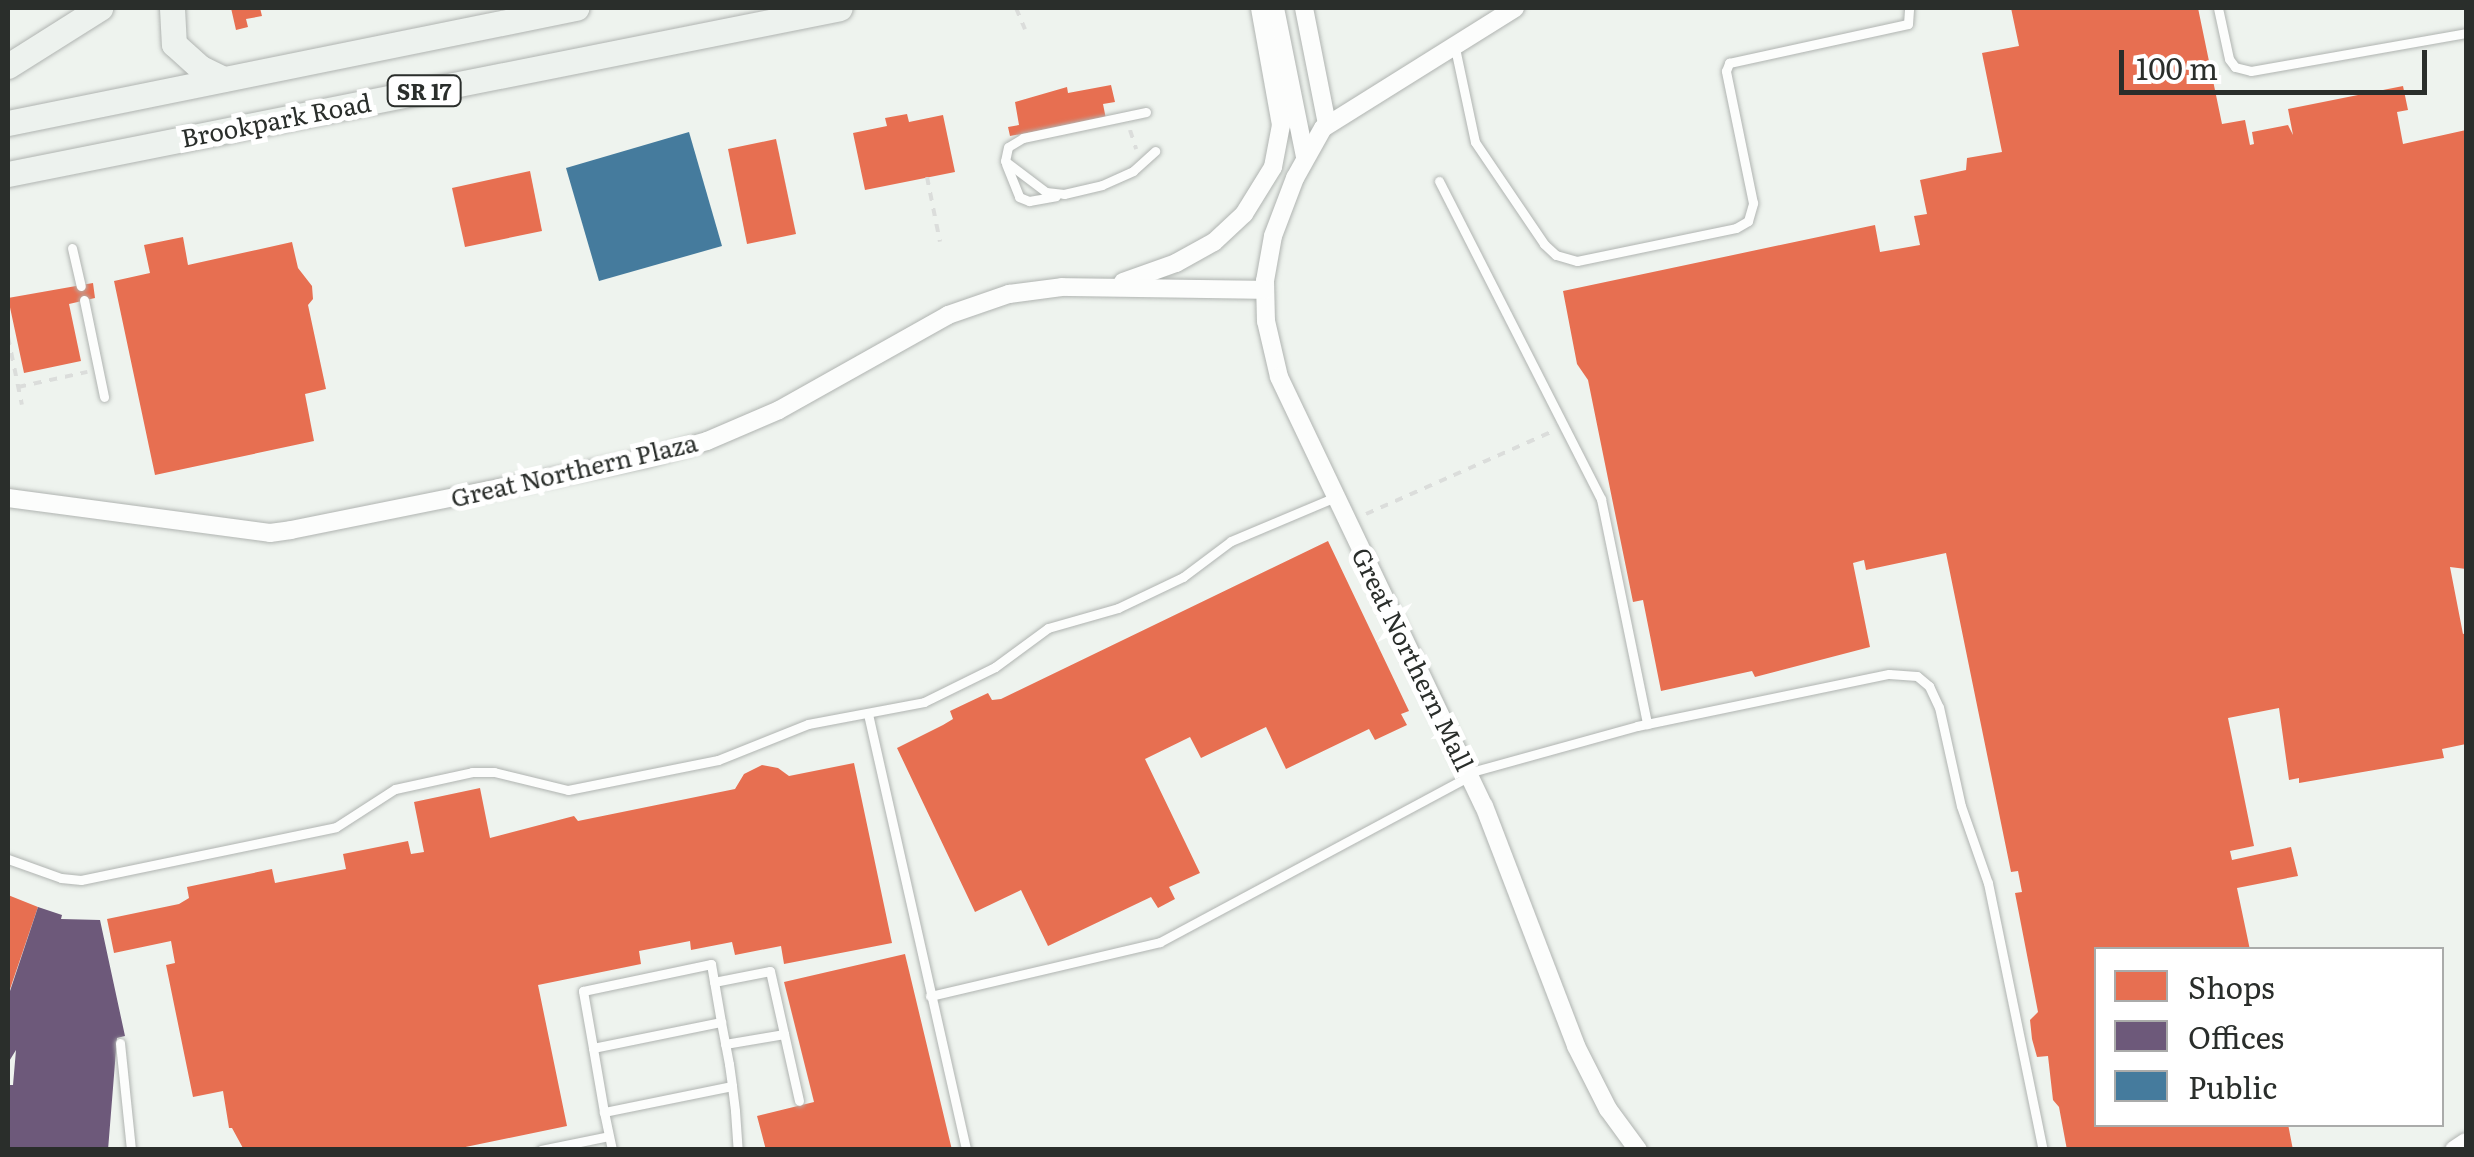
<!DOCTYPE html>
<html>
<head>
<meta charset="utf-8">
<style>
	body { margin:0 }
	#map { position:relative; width:2474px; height:1157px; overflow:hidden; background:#eef3ee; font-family:Literata,serif }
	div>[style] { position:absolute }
	.shops>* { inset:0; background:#e76f51 }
	.offices>* { inset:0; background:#6d597a }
	.public>* { inset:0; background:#457b9d }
	.path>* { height:4px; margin-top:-2px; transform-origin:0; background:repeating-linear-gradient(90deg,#dbdddb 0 8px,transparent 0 16px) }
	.roads { filter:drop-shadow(0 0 2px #b0b4b1) drop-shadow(0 0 2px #b0b4b1) }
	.lane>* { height:9px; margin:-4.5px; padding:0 4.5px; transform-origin:4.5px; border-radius:4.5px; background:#fcfdfc }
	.street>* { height:18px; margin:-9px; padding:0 9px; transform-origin:9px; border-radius:9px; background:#fcfdfc }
	.primary>* { height:25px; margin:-12.5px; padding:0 12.5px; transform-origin:12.5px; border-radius:12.5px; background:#edf2ee }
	span { translate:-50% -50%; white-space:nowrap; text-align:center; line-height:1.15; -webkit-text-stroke:10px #fff; paint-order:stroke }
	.shield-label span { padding:2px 8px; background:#fff; border:2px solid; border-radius:8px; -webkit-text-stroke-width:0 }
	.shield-label { font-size:22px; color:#2a2e2b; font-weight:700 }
	.street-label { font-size:25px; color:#2a2e2b }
	.frame { position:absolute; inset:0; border:10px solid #2a2e2b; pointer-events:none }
	.legend { position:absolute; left:2094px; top:947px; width:350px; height:180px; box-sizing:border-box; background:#fff; border:2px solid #aaabaa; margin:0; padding:12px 18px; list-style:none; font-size:30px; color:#2a2e2b }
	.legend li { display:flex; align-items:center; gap:20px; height:50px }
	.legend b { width:50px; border:2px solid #aaabaa }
	.scale { position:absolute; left:2119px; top:50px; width:308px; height:45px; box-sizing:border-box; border:5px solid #2a2e2b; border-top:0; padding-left:12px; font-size:30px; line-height:35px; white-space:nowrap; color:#2a2e2b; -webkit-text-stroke:8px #fff; paint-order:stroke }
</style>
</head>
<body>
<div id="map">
	<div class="shops">
		<div style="clip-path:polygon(231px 8px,260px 8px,262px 16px,246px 19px,248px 27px,236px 30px)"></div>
		<div style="clip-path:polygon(2011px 8px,2198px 8px,2222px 124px,2245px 120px,2250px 145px,2254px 144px,2252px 132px,2288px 125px,2293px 135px,2288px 109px,2403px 86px,2408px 110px,2397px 112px,2403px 144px,2466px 130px,2466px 569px,2450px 567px,2463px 634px,2466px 633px,2466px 744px,2442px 749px,2444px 758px,2299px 783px,2299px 778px,2289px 780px,2279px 708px,2228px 718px,2254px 846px,2230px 851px,2232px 860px,2291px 847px,2298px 876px,2237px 888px,2250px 950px,2096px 950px,2096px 1124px,2288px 1124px,2293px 1150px,2067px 1150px,2059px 1107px,2053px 1100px,2048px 1056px,2037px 1057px,2032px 1039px,2030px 1020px,2038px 1012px,2015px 893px,2022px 892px,2018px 871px,2011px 872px,1946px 553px,1866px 570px,1864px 560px,1853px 563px,1870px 647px,1755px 677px,1752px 671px,1661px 691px,1643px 600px,1633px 602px,1588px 380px,1577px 364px,1563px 291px,1875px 225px,1880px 252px,1920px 245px,1914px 216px,1927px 214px,1920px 180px,1966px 170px,1967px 158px,2002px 152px,1982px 53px,2019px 46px)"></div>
		<div style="clip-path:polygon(1111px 85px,1115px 102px,1103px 104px,1106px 119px,1010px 136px,1008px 127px,1019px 125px,1015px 102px,1067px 87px,1068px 93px)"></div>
		<div style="clip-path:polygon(907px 114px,909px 122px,943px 115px,955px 172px,865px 190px,853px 133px,887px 126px,885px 118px)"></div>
		<div style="clip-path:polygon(776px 139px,796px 234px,747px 244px,728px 149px)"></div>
		<div style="clip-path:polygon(530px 171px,542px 231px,465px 247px,452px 188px)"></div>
		<div style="clip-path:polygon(183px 237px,188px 265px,292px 242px,298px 268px,312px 286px,313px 299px,308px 305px,326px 389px,305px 394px,314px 441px,155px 475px,114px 281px,150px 273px,144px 245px)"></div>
		<div style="clip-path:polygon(93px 283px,95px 298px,69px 304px,81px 361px,24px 373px,8px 298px)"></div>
		<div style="clip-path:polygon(1328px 541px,1409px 711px,1401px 714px,1407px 725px,1375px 740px,1369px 729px,1286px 769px,1266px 727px,1201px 758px,1190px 737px,1145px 759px,1200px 873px,1169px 887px,1175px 899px,1158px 908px,1151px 897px,1048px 946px,1021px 890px,975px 912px,897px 748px,943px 725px,953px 719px,950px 711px,988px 693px,992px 700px,1001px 699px)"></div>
		<div style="clip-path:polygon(854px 763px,892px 943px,784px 964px,781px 946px,735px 955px,732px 942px,691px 950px,690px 941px,639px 951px,641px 964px,538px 985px,567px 1126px,451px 1150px,244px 1150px,232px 1128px,229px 1128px,223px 1091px,193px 1097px,166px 965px,175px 963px,171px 941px,114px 953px,107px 919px,179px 904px,189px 898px,187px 887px,272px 869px,275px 883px,346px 869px,343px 854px,408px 841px,411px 854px,424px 852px,414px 802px,480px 788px,490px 838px,574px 816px,578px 821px,735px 789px,744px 774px,762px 765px,778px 768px,789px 776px)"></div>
		<div style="clip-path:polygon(8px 895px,38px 907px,8px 995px)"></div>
		<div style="clip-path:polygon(905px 954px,952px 1150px,766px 1150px,757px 1116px,814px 1102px,784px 982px)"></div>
	</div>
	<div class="offices">
		<div style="clip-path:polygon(38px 907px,62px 915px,61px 919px,100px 920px,125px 1036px,117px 1038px,108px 1150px,8px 1150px,8px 1085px,13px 1085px,16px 1050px,8px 1063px,8px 997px)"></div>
	</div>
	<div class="public">
		<div style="clip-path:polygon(689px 132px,722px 246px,599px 281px,566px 168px)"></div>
	</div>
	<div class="path">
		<div style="left:1016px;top:8px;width:23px;rotate:67deg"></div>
		<div style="left:1130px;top:130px;width:20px;rotate:72deg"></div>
		<div style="left:927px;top:177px;width:66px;rotate:78.7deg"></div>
		<div style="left:8px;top:337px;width:69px;rotate:78.4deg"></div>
		<div style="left:18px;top:387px;width:71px;rotate:-12.3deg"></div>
		<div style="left:1366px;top:514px;width:205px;rotate:-23.9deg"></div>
	</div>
	<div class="roads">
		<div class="lane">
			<div style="left:2218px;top:8px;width:52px;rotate:77.8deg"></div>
			<div style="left:2229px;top:59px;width:10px;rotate:53deg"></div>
			<div style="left:2235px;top:67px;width:16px;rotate:14deg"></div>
			<div style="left:2251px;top:71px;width:218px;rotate:-10deg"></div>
			<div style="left:1455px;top:48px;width:96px;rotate:78deg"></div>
			<div style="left:1475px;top:142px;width:123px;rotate:55.9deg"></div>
			<div style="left:1544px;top:244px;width:16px;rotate:43deg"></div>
			<div style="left:1556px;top:255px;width:22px;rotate:16deg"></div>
			<div style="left:1577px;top:261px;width:162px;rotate:-11.7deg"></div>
			<div style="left:1736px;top:228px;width:14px;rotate:-30deg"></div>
			<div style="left:1748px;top:221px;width:19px;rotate:-74deg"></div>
			<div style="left:1753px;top:203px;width:135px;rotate:-101.6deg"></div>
			<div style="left:1726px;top:71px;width:9px;rotate:-69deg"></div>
			<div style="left:1729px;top:63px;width:183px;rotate:-12.3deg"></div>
			<div style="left:1908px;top:24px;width:16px;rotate:-86deg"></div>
			<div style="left:1146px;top:112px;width:126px;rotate:168.1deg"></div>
			<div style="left:1023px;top:138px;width:17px;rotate:149deg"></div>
			<div style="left:1008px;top:147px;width:14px;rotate:102deg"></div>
			<div style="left:1005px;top:161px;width:51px;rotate:37.1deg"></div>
			<div style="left:1046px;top:192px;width:18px;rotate:6deg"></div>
			<div style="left:1064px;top:194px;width:39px;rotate:-13deg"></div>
			<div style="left:1102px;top:185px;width:34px;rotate:-24deg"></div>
			<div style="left:1133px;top:171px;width:30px;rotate:-42deg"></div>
			<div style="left:1006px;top:164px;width:35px;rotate:68deg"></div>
			<div style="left:1019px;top:197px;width:11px;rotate:22deg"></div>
			<div style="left:1029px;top:201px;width:27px;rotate:-10deg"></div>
			<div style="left:1439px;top:181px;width:357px;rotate:63deg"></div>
			<div style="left:1601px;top:499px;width:230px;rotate:78.4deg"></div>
			<div style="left:72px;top:248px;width:39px;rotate:77deg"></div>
			<div style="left:84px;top:300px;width:99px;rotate:78.3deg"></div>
			<div style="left:868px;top:714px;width:447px;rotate:77.3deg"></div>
			<div style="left:1468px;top:773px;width:175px;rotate:-15.5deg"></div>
			<div style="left:1637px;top:726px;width:257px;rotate:-11.7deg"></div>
			<div style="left:1889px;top:674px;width:28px;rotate:4deg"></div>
			<div style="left:1917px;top:676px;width:16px;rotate:40deg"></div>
			<div style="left:1929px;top:686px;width:23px;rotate:65deg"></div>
			<div style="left:1939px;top:707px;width:101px;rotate:77.5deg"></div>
			<div style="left:1961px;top:806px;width:82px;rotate:70.7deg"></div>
			<div style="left:1988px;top:883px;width:273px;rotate:78.4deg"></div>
			<div style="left:8px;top:859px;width:56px;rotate:19.7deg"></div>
			<div style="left:61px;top:878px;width:20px;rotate:6deg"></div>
			<div style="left:81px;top:880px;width:260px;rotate:-11.7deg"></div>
			<div style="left:336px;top:827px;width:70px;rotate:-32.8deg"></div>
			<div style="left:395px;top:789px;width:79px;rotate:-12.4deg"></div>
			<div style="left:472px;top:772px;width:22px"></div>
			<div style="left:494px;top:772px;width:76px;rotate:13.7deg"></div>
			<div style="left:568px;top:790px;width:153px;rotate:-11.3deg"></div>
			<div style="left:718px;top:760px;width:97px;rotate:-21.8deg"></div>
			<div style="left:808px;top:724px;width:118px;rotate:-10.7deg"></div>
			<div style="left:924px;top:702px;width:79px;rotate:-26.2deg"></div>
			<div style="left:995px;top:667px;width:66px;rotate:-36.3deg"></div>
			<div style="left:1048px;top:628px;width:73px;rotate:-15.9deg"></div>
			<div style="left:1118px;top:608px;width:72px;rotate:-25.5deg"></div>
			<div style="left:1183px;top:577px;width:60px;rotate:-36.9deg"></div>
			<div style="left:1231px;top:541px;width:113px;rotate:-22.9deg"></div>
			<div style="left:714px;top:982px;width:57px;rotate:-11.1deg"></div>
			<div style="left:770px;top:971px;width:133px;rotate:77.4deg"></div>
			<div style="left:930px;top:996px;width:236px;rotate:-13.2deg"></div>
			<div style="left:1160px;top:942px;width:351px;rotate:-28.2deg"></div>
			<div style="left:120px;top:1043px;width:108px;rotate:84.1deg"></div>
			<div style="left:725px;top:1044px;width:60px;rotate:-9.6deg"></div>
			<div style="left:593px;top:1048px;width:58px;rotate:-100deg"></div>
			<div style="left:583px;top:991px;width:131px;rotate:-11.9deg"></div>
			<div style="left:711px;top:964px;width:59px;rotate:80.2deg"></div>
			<div style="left:732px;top:1086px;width:131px;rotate:168.5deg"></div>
			<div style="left:604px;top:1112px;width:65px;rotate:-99.8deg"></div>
			<div style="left:593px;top:1048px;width:131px;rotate:-11.5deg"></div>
			<div style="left:721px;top:1022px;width:43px;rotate:79.2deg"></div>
			<div style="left:729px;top:1064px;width:22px;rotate:82deg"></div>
			<div style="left:732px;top:1086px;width:25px;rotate:83deg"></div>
			<div style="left:735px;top:1111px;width:39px;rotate:86deg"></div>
			<div style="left:604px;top:1112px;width:39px;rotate:78deg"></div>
			<div style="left:541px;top:1150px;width:69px;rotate:-11.6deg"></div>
		</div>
		<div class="street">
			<div style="left:1275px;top:8px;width:152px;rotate:78.6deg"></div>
			<div style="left:1304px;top:8px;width:118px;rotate:78.8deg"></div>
			<div style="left:1515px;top:8px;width:226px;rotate:148deg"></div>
			<div style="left:1323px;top:128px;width:57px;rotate:119.2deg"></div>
			<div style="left:1295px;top:178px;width:62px;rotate:110.8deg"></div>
			<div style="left:1273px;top:236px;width:46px;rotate:100.1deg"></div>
			<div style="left:1265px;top:281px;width:40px;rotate:88.6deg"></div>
			<div style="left:1266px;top:321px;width:57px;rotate:76.9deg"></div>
			<div style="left:1279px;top:377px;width:475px;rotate:64.5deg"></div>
			<div style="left:1484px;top:806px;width:257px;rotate:69deg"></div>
			<div style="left:1576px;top:1046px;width:71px;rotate:63.1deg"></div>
			<div style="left:1608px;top:1109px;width:51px;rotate:53.8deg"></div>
			<div style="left:1123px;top:282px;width:56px;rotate:-19.7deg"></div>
			<div style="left:1176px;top:263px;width:43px;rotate:-28.9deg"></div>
			<div style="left:1214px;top:242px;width:41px;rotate:-43deg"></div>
			<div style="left:1244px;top:214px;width:55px;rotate:-58.3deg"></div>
			<div style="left:1273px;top:167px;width:43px;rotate:-79.2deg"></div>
			<div style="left:1281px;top:125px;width:119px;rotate:-100.2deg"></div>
			<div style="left:8px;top:498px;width:264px;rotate:7.6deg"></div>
			<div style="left:270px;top:533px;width:21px;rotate:-8deg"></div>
			<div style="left:291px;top:530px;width:363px;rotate:-11.4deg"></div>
			<div style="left:647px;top:458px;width:62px;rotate:-15.8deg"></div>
			<div style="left:707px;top:441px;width:78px;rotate:-23.3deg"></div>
			<div style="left:779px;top:410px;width:194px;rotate:-29.3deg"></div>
			<div style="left:948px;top:315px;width:65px;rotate:-19deg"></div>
			<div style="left:1009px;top:294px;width:53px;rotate:-7.5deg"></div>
			<div style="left:1062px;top:287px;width:203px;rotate:0.8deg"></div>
			<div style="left:2454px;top:1150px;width:14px;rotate:-34deg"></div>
		</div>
		<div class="primary">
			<div style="left:172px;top:8px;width:36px;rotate:87deg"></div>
			<div style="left:174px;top:44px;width:36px;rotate:42deg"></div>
			<div style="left:201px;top:68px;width:25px;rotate:26deg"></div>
			<div style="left:8px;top:66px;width:109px;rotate:-32.2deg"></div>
			<div style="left:8px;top:123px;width:580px;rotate:-11.45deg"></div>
			<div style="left:8px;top:174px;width:848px;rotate:-11.28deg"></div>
		</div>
	</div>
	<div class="shield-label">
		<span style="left:424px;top:91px">SR 17</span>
	</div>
	<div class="street-label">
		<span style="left:276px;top:120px;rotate:-11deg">Brookpark Road</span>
		<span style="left:574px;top:470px;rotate:-13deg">Great Northern Plaza</span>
		<span style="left:1413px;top:659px;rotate:64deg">Great Northern Mall</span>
	</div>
	<div class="frame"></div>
	<ul class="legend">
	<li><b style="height:28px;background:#e76f51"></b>Shops</li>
	<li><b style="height:28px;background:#6d597a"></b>Offices</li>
	<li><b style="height:28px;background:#457b9d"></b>Public</li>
	</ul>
	<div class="scale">100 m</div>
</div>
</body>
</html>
